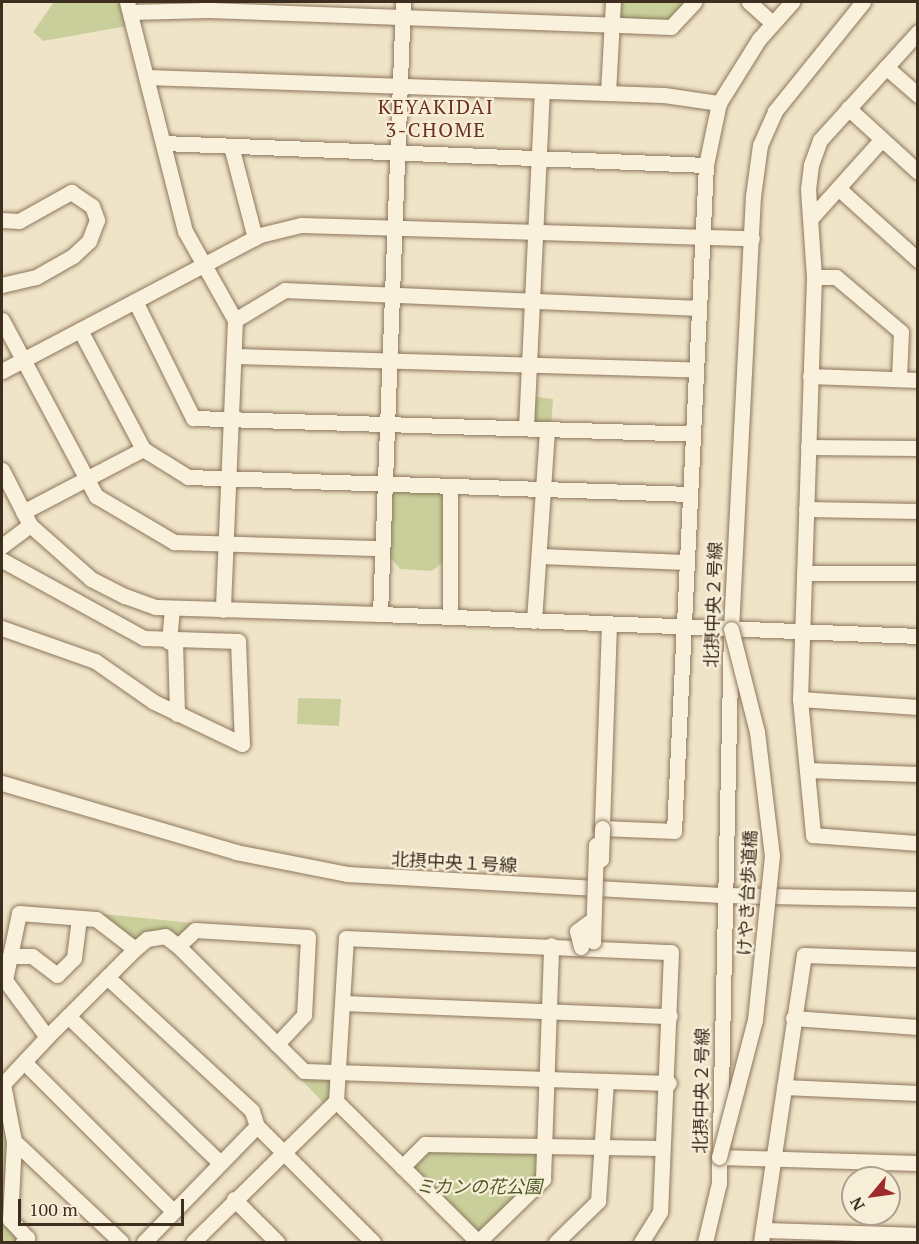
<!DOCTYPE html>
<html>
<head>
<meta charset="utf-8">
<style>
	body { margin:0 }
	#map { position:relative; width:919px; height:1244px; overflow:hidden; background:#f0e4c8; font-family:"PT Serif","Noto Sans JP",serif }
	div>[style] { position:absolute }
	.green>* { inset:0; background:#c9cf9b }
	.roads { filter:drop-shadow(0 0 2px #8d765c) drop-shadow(0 0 2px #8d765c) }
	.minor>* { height:15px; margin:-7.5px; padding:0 7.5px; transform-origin:7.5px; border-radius:7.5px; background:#faf1dc }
	.bridges { filter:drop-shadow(0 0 2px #8d765c) drop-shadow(0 0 2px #8d765c) }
	.minor-bridge>* { height:15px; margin:-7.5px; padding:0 7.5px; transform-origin:7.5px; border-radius:7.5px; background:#faf1dc }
	span { translate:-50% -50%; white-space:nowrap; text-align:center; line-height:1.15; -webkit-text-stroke:4.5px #f7eed8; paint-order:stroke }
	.street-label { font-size:18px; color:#3d2e20 }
	.park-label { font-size:18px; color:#4d5a26; font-style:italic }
	.neighbourhood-label { font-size:20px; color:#6b2e1e; letter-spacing:1.5px }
	.frame { position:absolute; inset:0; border:3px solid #3d2e20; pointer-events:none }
	.north { position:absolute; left:841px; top:1166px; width:60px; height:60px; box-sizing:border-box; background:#f7eed8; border:2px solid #ada18e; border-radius:50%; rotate:241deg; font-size:16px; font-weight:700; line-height:24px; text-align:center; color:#3d2e20 }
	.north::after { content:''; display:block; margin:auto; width:21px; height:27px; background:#9e2a2b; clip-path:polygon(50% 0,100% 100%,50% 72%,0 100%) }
	.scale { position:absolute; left:18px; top:1199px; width:166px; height:27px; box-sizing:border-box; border:3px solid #3d2e20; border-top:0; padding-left:8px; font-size:18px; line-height:21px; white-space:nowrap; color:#3d2e20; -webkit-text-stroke:4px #f7eed8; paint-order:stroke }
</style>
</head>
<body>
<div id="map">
	<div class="green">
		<div style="clip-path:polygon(54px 2px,127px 2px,133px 25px,43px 41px,33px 32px)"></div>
		<div style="clip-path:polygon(613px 2px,694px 2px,671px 27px,611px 25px)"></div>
		<div style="clip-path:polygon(527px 396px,553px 399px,551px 429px,532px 428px)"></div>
		<div style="clip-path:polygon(384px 486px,450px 488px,448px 558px,432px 571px,400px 569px,382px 548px)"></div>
		<div style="clip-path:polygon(298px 698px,341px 699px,339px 726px,297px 724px)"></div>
		<div style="clip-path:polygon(103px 914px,192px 923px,179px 941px,134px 946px,98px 917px)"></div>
		<div style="clip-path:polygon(304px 1071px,340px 1071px,329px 1109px,299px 1077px)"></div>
		<div style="clip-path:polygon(2px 1104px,8px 1144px,16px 1242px,2px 1242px)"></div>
		<div style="clip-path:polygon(425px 1144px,545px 1147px,543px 1179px,478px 1242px,402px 1167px)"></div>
	</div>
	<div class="roads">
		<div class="minor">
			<div style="left:127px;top:2px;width:236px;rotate:75.8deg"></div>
			<div style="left:185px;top:231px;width:102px;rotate:60.7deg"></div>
			<div style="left:235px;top:320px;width:290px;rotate:92.4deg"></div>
			<div style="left:207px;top:2px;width:8px;rotate:76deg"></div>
			<div style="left:209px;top:10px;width:462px;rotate:2.1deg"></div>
			<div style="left:671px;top:27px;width:34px;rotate:-47deg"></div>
			<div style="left:749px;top:2px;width:31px;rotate:42deg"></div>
			<div style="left:130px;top:12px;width:79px;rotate:-1.5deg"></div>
			<div style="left:918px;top:32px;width:146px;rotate:132.2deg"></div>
			<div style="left:820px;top:140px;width:27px;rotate:110deg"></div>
			<div style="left:811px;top:165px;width:24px;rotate:97deg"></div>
			<div style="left:808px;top:189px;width:88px;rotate:86.1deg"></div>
			<div style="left:814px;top:277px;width:422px;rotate:91.9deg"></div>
			<div style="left:800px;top:699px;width:137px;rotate:84.5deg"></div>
			<div style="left:813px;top:835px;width:105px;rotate:4.4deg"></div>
			<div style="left:886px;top:67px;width:43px;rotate:41.2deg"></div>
			<div style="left:146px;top:77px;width:518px;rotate:1.99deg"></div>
			<div style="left:664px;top:95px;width:56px;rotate:8.3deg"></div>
			<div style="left:608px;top:93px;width:91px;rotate:-86.9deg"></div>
			<div style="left:848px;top:108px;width:95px;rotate:42.4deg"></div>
			<div style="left:163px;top:143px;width:543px;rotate:2.32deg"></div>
			<div style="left:231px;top:146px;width:95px;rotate:75.4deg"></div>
			<div style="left:838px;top:188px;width:108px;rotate:42deg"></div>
			<div style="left:812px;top:217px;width:103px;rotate:-48.1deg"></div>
			<div style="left:2px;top:220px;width:17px;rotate:3deg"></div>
			<div style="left:19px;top:221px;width:60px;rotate:-29.1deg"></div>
			<div style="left:71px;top:192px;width:25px;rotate:34deg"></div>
			<div style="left:92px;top:206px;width:15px;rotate:70deg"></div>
			<div style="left:97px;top:220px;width:22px;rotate:111deg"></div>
			<div style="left:89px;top:241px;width:22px;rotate:137deg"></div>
			<div style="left:73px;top:256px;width:43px;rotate:150.4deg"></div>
			<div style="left:36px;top:277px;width:35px;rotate:167deg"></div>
			<div style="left:814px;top:277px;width:22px"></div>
			<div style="left:836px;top:277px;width:85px;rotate:40.2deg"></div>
			<div style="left:901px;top:332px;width:46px;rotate:92.5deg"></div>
			<div style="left:135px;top:301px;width:131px;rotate:63.6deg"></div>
			<div style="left:193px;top:418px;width:499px;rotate:1.8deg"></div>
			<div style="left:2px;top:320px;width:200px;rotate:61.9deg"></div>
			<div style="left:96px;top:496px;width:91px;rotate:30.5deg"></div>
			<div style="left:174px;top:542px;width:208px;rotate:1.7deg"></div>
			<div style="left:235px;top:320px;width:58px;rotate:-31deg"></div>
			<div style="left:285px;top:290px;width:413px;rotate:2.5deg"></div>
			<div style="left:80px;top:330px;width:135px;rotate:62.1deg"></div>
			<div style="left:143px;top:449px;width:53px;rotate:31.9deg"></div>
			<div style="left:188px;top:477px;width:501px;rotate:1.94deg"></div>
			<div style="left:235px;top:356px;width:460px;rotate:1.7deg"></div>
			<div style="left:2px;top:371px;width:292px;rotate:-27.8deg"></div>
			<div style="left:260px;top:235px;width:42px;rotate:-13.7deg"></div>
			<div style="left:301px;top:225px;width:451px;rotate:1.7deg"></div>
			<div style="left:810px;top:376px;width:108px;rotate:2.1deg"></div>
			<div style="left:526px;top:428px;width:336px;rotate:-87.3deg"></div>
			<div style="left:808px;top:447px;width:110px;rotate:0.5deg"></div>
			<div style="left:2px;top:470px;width:62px;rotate:63deg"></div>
			<div style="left:30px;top:525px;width:81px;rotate:41.5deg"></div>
			<div style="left:91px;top:579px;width:38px;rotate:27deg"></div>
			<div style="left:125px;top:596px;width:33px;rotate:20deg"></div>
			<div style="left:156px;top:607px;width:224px;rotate:1.8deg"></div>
			<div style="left:380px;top:614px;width:612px;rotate:-87.85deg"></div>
			<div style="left:806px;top:509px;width:112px;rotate:1deg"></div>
			<div style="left:23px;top:512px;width:136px;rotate:-27.7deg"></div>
			<div style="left:2px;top:546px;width:35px;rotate:-37deg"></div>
			<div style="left:541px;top:556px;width:144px;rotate:2.4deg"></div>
			<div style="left:2px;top:560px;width:162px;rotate:28.8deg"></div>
			<div style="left:144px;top:638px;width:94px;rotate:1.8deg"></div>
			<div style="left:238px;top:641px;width:103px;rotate:87.8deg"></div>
			<div style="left:242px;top:744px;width:98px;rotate:-154.5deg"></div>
			<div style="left:154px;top:702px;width:72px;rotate:-145.2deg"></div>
			<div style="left:95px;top:661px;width:99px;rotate:-160.5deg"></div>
			<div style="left:804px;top:573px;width:114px"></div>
			<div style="left:380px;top:614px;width:538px;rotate:2.34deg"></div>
			<div style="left:450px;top:617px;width:129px;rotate:-90deg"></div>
			<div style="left:534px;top:621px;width:192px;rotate:-86.1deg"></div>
			<div style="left:609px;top:624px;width:204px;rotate:92deg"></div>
			<div style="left:602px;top:828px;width:72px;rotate:2.4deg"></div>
			<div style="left:674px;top:831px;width:667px;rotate:-87.25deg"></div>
			<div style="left:706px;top:165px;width:63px;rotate:-78.2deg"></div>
			<div style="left:719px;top:103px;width:75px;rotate:-58deg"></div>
			<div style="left:759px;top:39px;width:50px;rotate:-48.3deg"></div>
			<div style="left:175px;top:641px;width:73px;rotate:88.4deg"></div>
			<div style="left:169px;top:642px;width:34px;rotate:-85deg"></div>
			<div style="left:800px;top:699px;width:118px;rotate:3.9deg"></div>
			<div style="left:807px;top:770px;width:111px;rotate:2.1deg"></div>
			<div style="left:2px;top:783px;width:244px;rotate:16.4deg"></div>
			<div style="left:236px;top:852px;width:113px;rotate:11.2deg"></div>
			<div style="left:347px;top:874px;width:379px;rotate:3.2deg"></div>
			<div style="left:725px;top:895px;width:193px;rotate:1.2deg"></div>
			<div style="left:178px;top:946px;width:177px;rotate:44.8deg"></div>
			<div style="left:304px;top:1071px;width:365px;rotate:1.9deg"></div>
			<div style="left:10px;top:956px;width:22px"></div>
			<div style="left:32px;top:956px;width:31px;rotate:37deg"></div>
			<div style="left:57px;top:975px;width:24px;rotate:-45deg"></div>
			<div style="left:74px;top:958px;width:40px;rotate:-82.9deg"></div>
			<div style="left:107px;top:977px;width:197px;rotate:42.7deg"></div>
			<div style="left:252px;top:1111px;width:16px;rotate:72deg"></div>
			<div style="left:257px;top:1126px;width:164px;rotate:45deg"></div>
			<div style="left:344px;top:1003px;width:326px;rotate:2.3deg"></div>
			<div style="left:68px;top:1016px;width:211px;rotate:44deg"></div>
			<div style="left:793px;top:1018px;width:125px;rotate:4.1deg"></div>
			<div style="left:47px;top:1037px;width:124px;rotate:-45deg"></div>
			<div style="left:24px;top:1062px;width:209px;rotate:45deg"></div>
			<div style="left:784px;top:1087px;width:134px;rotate:2.6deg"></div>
			<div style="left:336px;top:1101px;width:200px;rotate:44.8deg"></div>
			<div style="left:14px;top:1141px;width:147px;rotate:43.3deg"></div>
			<div style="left:719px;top:1157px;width:199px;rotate:1.7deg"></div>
			<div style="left:402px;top:1167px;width:33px;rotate:-45deg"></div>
			<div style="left:425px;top:1144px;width:236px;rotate:1deg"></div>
			<div style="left:234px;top:1199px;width:61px;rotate:45deg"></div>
			<div style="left:766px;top:1230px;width:152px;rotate:1.9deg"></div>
			<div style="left:23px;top:1242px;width:6px;rotate:-45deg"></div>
			<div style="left:27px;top:1238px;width:25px;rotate:-133deg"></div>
			<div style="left:10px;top:1220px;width:79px;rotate:-87.1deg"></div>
			<div style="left:14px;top:1141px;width:58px;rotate:-100.9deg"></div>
			<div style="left:3px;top:1084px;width:64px;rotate:-46.9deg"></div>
			<div style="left:47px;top:1037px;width:71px;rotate:-126.4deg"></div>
			<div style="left:5px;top:980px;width:68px;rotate:-78.2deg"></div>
			<div style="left:19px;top:913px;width:77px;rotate:4.5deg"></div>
			<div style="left:96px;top:919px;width:49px;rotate:37.6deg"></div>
			<div style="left:135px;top:949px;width:16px;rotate:-40deg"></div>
			<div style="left:147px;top:939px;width:18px;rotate:-9deg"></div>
			<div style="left:165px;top:936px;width:16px;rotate:38deg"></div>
			<div style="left:178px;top:946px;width:23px;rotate:-43deg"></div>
			<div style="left:195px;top:930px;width:113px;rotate:3.5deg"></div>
			<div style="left:308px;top:937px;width:78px;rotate:92.9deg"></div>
			<div style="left:304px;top:1015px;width:40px;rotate:133deg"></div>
			<div style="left:144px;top:1242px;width:162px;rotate:-45.8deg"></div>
			<div style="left:193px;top:1242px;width:201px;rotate:-44.6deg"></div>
			<div style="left:336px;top:1101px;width:163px;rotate:-86.5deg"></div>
			<div style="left:346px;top:938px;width:325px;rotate:2.5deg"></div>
			<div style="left:671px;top:952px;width:260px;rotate:92.4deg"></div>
			<div style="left:660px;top:1212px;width:36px;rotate:122deg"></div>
			<div style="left:478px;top:1242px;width:91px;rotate:-44.1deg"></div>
			<div style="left:543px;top:1179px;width:234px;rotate:-88deg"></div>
			<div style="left:556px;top:1242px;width:59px;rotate:-44.3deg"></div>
			<div style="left:598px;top:1201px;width:120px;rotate:-86.2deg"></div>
			<div style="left:705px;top:1242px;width:61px;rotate:-76.7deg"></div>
			<div style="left:719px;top:1183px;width:554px;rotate:-88.76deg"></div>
			<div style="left:731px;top:629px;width:434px;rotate:-87.1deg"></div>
			<div style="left:753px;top:196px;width:51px;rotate:-82.2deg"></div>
			<div style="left:760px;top:145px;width:37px;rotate:-66deg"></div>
			<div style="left:775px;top:111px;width:140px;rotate:-51.1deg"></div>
			<div style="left:761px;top:1242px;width:290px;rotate:-81.5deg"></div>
			<div style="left:804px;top:955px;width:114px;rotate:2deg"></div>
		</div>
	</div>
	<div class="bridges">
		<div class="minor-bridge">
			<div style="left:581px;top:947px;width:16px;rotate:-104deg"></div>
			<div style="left:577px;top:931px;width:14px;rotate:-36deg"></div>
			<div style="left:588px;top:923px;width:19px;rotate:74deg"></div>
			<div style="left:593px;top:941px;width:96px;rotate:-88.2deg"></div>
			<div style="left:596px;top:845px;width:15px;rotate:70deg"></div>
			<div style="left:601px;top:859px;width:31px;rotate:-88deg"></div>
			<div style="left:719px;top:1157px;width:142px;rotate:-75.3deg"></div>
			<div style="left:755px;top:1020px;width:165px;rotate:-84.1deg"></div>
			<div style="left:772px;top:856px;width:125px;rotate:-96.9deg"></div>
			<div style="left:757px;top:732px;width:106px;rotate:-104.2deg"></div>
		</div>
	</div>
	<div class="street-label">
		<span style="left:713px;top:605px;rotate:-88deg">北摂中央２号線</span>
		<span style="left:454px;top:862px;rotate:3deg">北摂中央１号線</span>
		<span style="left:747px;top:893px;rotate:-87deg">けやき台歩道橋</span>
		<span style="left:701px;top:1091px;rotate:-89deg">北摂中央２号線</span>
	</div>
	<div class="park-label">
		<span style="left:479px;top:1186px">ミカンの花公園</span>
	</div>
	<div class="neighbourhood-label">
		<span style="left:436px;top:118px">KEYAKIDAI<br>3-CHOME</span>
	</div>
	<div class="frame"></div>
	<div class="north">N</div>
	<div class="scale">100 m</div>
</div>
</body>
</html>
